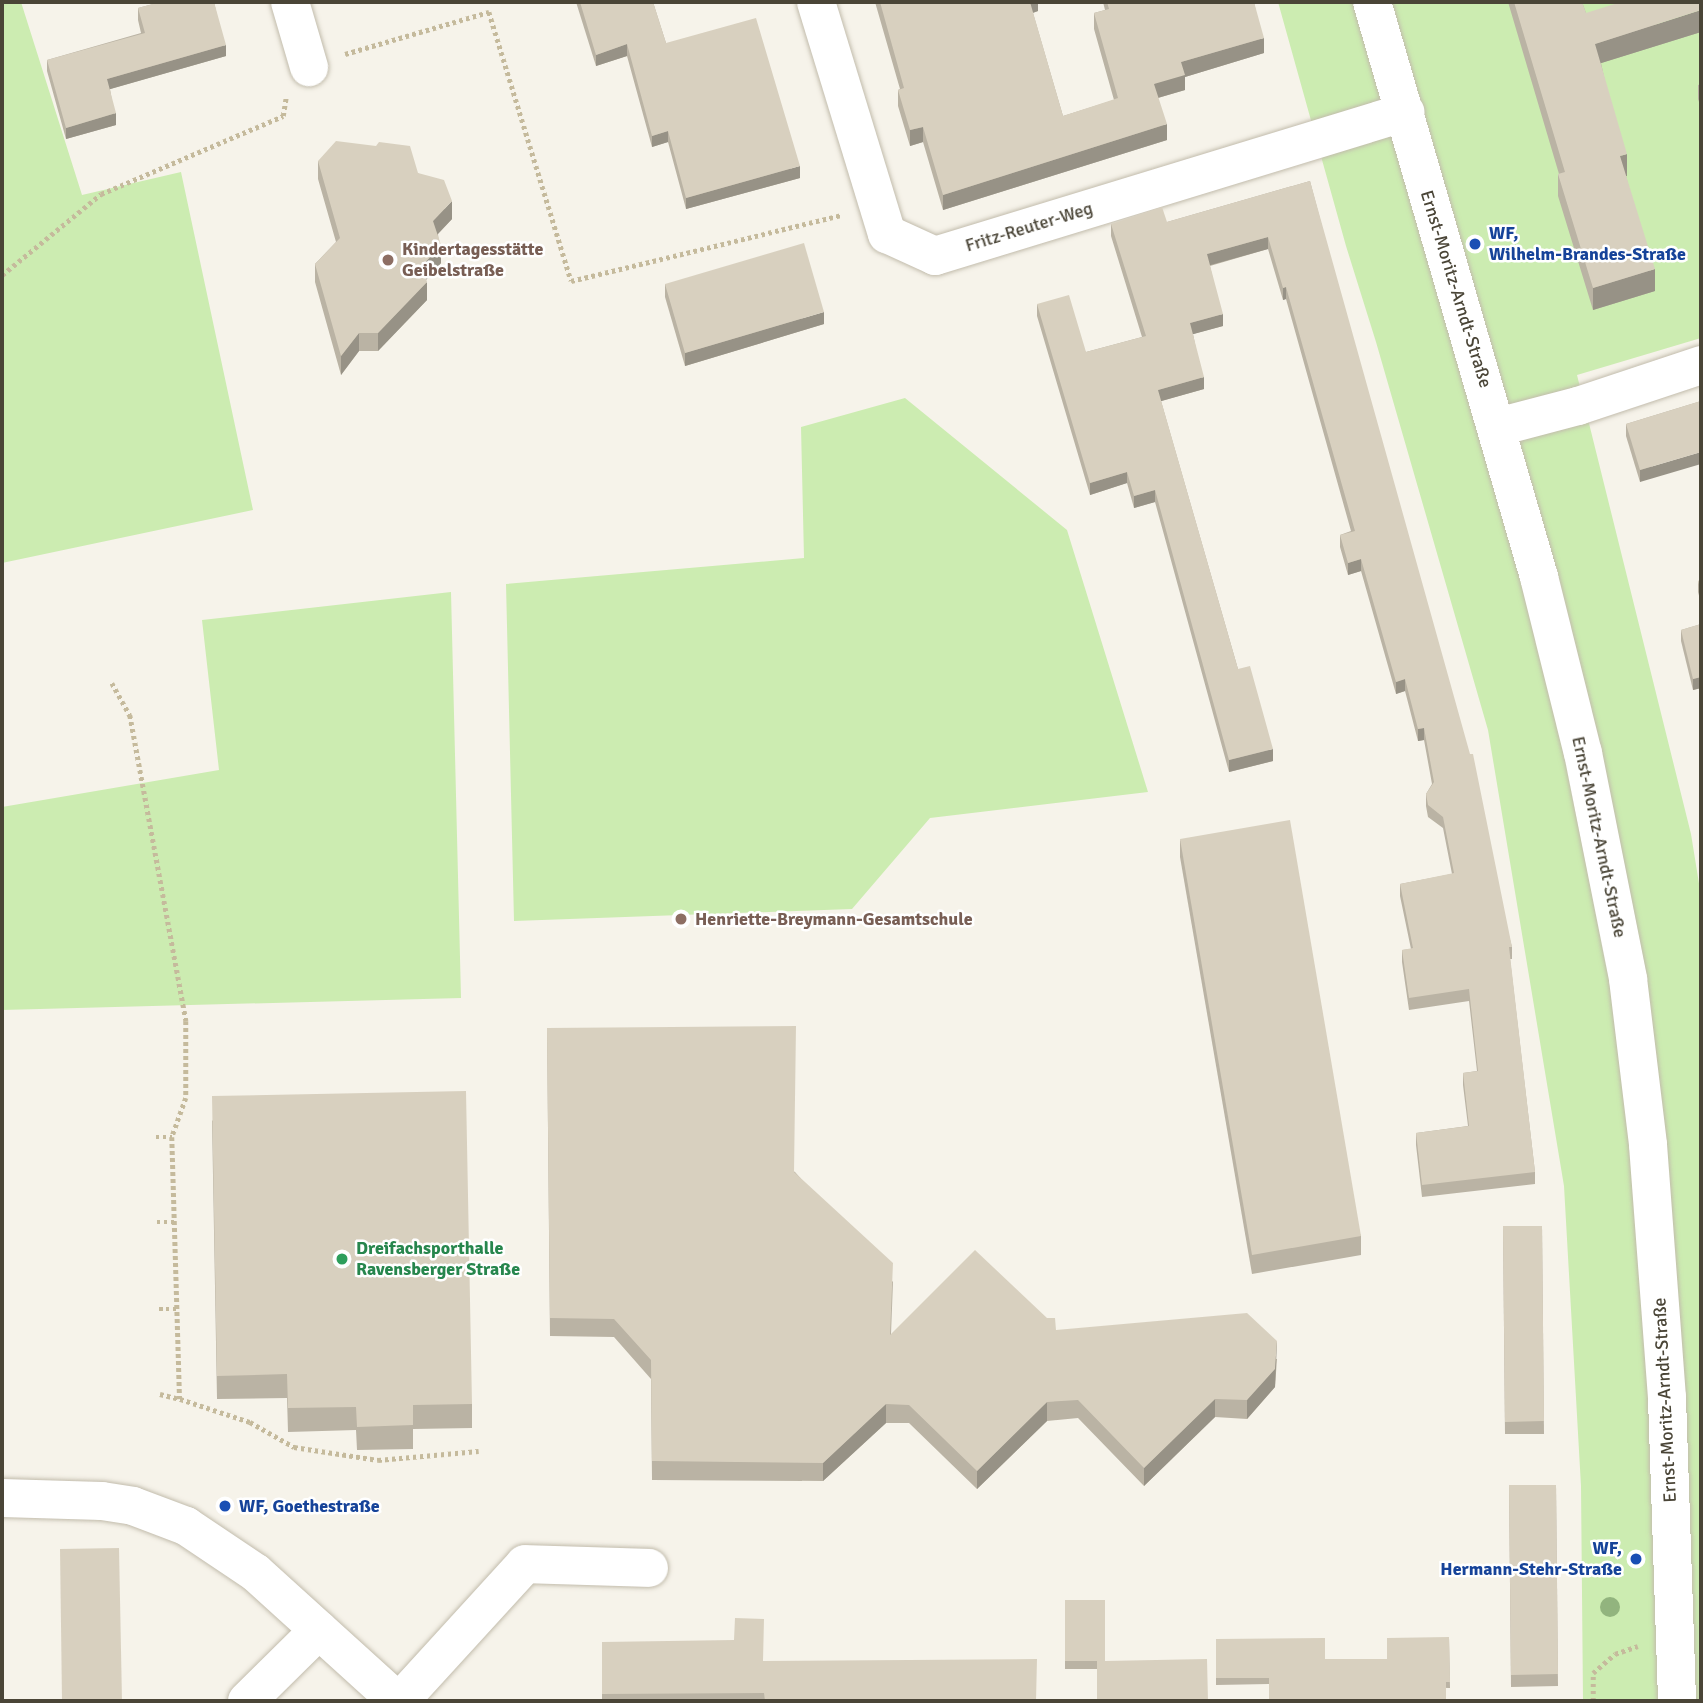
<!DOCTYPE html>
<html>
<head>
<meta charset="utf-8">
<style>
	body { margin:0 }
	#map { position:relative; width:1703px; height:1703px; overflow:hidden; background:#f6f3ea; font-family:Signika,sans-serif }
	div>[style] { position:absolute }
	.green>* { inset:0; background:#ccecb1 }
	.path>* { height:4.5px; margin-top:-2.25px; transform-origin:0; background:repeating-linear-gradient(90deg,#c5ba9c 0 3.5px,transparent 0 7px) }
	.roads { filter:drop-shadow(0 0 2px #c2bcac) drop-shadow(0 0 2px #c2bcac) }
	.minor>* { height:38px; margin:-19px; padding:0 19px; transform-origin:19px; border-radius:19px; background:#fff }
	.trees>* { width:20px; height:20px; margin:-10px; border-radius:50%; background:#92b47e }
	.wall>* { inset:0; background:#bab3a4 }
	.shaded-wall>* { inset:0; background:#979286 }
	.building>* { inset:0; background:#d8d0bf }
	.dots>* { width:19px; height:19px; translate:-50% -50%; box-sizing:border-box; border:4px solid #fff; border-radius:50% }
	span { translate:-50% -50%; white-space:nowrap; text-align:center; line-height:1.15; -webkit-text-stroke:5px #fff; paint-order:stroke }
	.street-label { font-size:18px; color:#4a4537 }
	.transit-label { font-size:18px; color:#164399; font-weight:700 }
	.left { translate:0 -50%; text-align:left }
	.right { translate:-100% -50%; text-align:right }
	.education-label { font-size:18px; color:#785e54; font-weight:700 }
	.leisure-label { font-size:18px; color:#27864d; font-weight:700 }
	.frame { position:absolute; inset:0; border:4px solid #4a4537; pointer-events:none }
</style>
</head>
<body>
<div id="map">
	<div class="green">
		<div style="clip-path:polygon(2px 2px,21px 2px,82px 195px,181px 172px,253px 510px,2px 563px)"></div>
		<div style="clip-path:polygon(1278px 2px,1701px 2px,1701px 338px,1577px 375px,1691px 834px,1701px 896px,1701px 1701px,1583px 1701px,1581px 1486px,1564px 1186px,1488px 730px,1376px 342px,1346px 246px)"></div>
		<div style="clip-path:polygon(905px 398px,1067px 530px,1148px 792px,930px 818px,852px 909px,514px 921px,506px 584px,804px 558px,801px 427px)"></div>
		<div style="clip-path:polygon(451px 592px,461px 998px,2px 1010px,2px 807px,219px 770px,202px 620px)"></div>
	</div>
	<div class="path">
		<div style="left:345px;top:54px;width:150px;rotate:-16.3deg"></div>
		<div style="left:489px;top:12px;width:281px;rotate:73deg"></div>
		<div style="left:571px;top:281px;width:278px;rotate:-13.7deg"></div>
		<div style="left:2px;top:275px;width:128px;rotate:-39.3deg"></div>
		<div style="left:101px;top:194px;width:198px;rotate:-23.2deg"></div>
		<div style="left:283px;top:116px;width:19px;rotate:-81deg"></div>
		<div style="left:112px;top:683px;width:37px;rotate:61deg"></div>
		<div style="left:130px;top:715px;width:311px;rotate:79.6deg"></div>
		<div style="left:186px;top:1021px;width:77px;rotate:90deg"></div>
		<div style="left:186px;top:1098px;width:41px;rotate:109.7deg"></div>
		<div style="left:156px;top:1137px;width:16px"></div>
		<div style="left:172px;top:1137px;width:262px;rotate:88.3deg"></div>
		<div style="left:180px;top:1399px;width:74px;rotate:18.2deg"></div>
		<div style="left:250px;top:1422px;width:51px;rotate:29.6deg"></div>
		<div style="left:294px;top:1447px;width:85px;rotate:8.8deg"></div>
		<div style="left:378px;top:1460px;width:101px;rotate:-5.1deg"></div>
		<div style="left:157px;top:1222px;width:17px"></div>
		<div style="left:159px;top:1309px;width:17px"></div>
		<div style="left:160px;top:1394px;width:21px;rotate:14deg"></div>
		<div style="left:1593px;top:1701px;width:28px;rotate:-90deg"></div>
		<div style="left:1593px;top:1673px;width:29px;rotate:-41deg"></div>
		<div style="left:1615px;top:1654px;width:24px;rotate:-19deg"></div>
	</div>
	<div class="roads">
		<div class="minor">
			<div style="left:290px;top:2px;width:68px;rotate:73.7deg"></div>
			<div style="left:816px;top:2px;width:243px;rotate:73deg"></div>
			<div style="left:887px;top:234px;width:53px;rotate:24.6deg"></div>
			<div style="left:935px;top:256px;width:492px;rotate:-17deg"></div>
			<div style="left:1372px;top:2px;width:599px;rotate:73.8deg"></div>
			<div style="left:1539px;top:577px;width:181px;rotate:76deg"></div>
			<div style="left:1583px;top:753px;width:230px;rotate:78.7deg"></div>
			<div style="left:1628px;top:979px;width:167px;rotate:83.1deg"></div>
			<div style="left:1648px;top:1145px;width:254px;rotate:85.7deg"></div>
			<div style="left:1667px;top:1398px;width:301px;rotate:88.1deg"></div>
			<div style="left:1498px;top:427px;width:83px;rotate:-14.7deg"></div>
			<div style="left:1578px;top:406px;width:130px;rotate:-18.4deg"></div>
			<div style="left:2px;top:1498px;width:100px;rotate:1.7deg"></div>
			<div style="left:102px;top:1501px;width:31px;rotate:9deg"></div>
			<div style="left:133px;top:1506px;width:57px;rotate:20.7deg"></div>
			<div style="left:186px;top:1526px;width:84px;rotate:33.9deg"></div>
			<div style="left:256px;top:1573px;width:190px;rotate:42.2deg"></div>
			<div style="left:247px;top:1701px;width:101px;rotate:-44.6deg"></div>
			<div style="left:400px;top:1701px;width:185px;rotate:-47.6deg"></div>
			<div style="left:525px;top:1564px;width:124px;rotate:1.8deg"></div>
		</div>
	</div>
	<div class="trees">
		<div style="left:1610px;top:1607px"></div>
	</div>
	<div class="wall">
		<div style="clip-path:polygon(157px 2px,214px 2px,226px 56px,110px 89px,116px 125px,66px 139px,47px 71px,47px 60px,141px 33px,138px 20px,138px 8px,157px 3px)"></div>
		<div style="clip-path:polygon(576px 2px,653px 2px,666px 43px,800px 178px,686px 209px,668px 142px,652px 147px,627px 56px,596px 66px)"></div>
		<div style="clip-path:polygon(875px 2px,1038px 2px,1038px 11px,1033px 13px,1063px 116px,1114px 100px,1094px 29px,1094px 13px,1105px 10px,1103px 2px,1254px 2px,1264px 53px,1185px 77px,1185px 90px,1158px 98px,1167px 140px,943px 210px,923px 142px,910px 146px,898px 106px,898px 90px,900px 89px)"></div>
		<div style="clip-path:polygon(1508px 2px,1582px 2px,1586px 13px,1701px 32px,1601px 63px,1626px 176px,1655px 291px,1593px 310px,1558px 196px,1558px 174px,1559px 174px)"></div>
		<div style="clip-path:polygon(1701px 84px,1701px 108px,1698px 99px,1698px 85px)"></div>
		<div style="clip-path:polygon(318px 161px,418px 173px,452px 219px,438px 234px,441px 263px,426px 280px,427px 300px,378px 351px,359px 351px,341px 375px,315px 282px,315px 264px,336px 242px,318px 179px)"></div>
		<div style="clip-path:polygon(1310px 181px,1512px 947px,1512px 959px,1510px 959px,1535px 1172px,1535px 1184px,1422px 1197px,1416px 1145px,1416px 1133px,1468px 1126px,1463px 1085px,1463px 1073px,1477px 1071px,1469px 1001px,1409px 1010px,1402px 962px,1402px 950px,1411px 949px,1400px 896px,1400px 884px,1452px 874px,1443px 828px,1428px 817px,1426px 806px,1426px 794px,1432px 784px,1424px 740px,1418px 741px,1405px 691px,1396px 694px,1361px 571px,1348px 575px,1340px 547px,1340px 535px,1351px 531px,1286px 299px,1283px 300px,1268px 249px,1210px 266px,1223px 326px,1193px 334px,1204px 389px,1161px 401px,1238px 669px,1273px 761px,1229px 772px,1155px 502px,1134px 508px,1127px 483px,1090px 495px,1037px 316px,1037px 304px,1086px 352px,1142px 337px,1111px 236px,1111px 224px,1167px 222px)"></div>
		<div style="clip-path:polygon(665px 284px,824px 324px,685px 366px,665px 297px)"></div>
		<div style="clip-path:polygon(1701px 401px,1640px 482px,1626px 436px,1626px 424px)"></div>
		<div style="clip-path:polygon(1701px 580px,1701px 603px,1698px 592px,1698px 581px)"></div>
		<div style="clip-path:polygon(1701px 624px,1701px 688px,1693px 690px,1681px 641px,1681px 630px)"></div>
		<div style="clip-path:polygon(1180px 839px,1361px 1236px,1361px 1255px,1252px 1274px,1180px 857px)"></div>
		<div style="clip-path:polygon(547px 1028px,795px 1172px,893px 1282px,891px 1334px,1056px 1330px,1277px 1359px,1275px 1387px,1247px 1419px,1215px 1417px,1144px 1486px,1078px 1418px,1047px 1421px,977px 1489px,909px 1423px,886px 1423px,823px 1481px,652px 1480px,651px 1379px,614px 1337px,550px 1336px)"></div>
		<div style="clip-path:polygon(212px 1120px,472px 1404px,472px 1428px,413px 1429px,413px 1449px,357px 1450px,356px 1430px,288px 1432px,287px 1398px,217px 1399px)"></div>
		<div style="clip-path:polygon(1503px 1226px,1542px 1226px,1544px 1434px,1505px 1434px)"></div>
		<div style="clip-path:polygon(1509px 1485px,1556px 1485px,1558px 1686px,1511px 1687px)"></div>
		<div style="clip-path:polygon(1065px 1600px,1105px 1600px,1097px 1669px,1065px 1669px)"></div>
		<div style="clip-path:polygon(1449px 1637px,1450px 1688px,1269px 1684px,1216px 1685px,1216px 1639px,1325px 1659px,1387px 1659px)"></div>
		<div style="clip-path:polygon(602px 1642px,763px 1661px,1036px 1701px,602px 1701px)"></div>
	</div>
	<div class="shaded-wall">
		<div style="clip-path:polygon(1029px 2px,1038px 2px,1038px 11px,1029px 14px)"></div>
		<div style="clip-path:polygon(1701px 10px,1701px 32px,1595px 65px,1595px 44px)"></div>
		<div style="clip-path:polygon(1264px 38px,1264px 53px,1185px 77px,1185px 90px,1154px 99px,1154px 84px,1181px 62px)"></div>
		<div style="clip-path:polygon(627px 44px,627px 56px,596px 66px,596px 55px)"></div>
		<div style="clip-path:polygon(226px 45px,226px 56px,107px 90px,107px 79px)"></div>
		<div style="clip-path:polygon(116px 113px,116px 125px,66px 139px,66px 128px)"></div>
		<div style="clip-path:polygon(1167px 124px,1167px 140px,943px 210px,943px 195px)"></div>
		<div style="clip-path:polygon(923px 127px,923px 142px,910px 146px,910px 130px)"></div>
		<div style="clip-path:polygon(668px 131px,668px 142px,652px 147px,652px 136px)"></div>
		<div style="clip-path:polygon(1627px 154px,1627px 176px,1620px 177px,1620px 156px)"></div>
		<div style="clip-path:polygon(800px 166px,800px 178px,686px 209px,686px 198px)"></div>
		<div style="clip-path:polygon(452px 201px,452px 219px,433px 239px,433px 221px)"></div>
		<div style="clip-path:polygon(1268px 237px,1268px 249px,1207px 266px,1207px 254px)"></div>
		<div style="clip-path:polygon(441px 245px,441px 263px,422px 284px,422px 266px)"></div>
		<div style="clip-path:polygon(1655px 269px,1655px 291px,1593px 310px,1593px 288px)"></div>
		<div style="clip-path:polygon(427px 282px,427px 300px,378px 351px,378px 333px)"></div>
		<div style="clip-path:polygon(1286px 287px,1286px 299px,1283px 300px,1283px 288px)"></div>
		<div style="clip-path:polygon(824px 312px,824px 324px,685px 366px,685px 353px)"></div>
		<div style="clip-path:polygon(1223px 314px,1223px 326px,1190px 335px,1190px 323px)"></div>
		<div style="clip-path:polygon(359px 333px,359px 351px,341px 375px,341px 356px)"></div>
		<div style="clip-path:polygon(1204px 377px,1204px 389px,1158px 402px,1158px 390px)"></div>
		<div style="clip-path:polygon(1701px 452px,1701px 464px,1640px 482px,1640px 470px)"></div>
		<div style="clip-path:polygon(1127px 472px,1127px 483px,1090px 495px,1090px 483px)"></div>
		<div style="clip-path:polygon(1155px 490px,1155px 502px,1134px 508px,1134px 496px)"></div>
		<div style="clip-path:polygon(1361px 559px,1361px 571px,1348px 575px,1348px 563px)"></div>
		<div style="clip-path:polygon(1701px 677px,1701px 688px,1693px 690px,1693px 679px)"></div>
		<div style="clip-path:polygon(1405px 679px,1405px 691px,1396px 694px,1396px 682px)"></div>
		<div style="clip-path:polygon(1424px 728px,1424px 740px,1418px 741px,1418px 729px)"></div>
		<div style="clip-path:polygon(1273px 749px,1273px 761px,1229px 772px,1229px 760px)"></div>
		<div style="clip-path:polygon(1277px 1341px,1275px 1387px,1247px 1419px,1247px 1400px)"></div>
		<div style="clip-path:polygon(1215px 1399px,1215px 1417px,1144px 1486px,1144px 1468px)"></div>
		<div style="clip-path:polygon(1047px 1402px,1047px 1421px,977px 1489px,977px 1471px)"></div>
		<div style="clip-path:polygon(886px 1404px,886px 1423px,823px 1481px,823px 1463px)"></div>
	</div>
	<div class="building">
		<div style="clip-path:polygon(160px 2px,214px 2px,226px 45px,107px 79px,116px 113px,66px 128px,47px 60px,145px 33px,138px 8px)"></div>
		<div style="clip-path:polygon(580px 2px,653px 2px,666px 43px,756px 18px,800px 166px,686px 198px,668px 131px,652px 136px,627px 44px,596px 55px)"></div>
		<div style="clip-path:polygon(880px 2px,1030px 2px,1063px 116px,1118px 98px,1094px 13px,1109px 9px,1107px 2px,1254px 2px,1264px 38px,1181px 62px,1185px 75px,1154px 84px,1167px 124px,943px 195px,923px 127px,910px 130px,898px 90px,904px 88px)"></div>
		<div style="clip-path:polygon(1514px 2px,1582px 2px,1586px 13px,1621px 2px,1701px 2px,1701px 10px,1595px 44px,1627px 154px,1620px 156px,1655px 269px,1593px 288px,1558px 174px,1565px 172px)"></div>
		<div style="clip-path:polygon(336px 141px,376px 146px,379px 142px,410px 146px,418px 173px,444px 180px,452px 201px,433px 221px,441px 245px,422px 266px,427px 282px,378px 333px,359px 333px,341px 356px,315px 264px,340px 238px,318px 161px)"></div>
		<div style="clip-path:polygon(1310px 181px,1470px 754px,1473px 754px,1512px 947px,1509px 947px,1535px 1172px,1422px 1185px,1416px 1133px,1469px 1126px,1463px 1073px,1478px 1071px,1469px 989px,1409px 998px,1402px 950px,1413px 948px,1400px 884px,1454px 873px,1443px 817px,1428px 805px,1426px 794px,1434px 782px,1424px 728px,1418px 729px,1405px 679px,1396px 682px,1361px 559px,1348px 563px,1340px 535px,1355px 531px,1286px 287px,1283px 288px,1268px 237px,1207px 254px,1223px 314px,1190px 323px,1204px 377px,1158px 390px,1238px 669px,1250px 666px,1273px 749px,1229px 760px,1155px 490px,1134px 496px,1127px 472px,1090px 483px,1037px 304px,1069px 295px,1086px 352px,1146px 336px,1111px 224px,1162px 207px,1167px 222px)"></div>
		<div style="clip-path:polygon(804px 243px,824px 312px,685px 353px,665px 284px)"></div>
		<div style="clip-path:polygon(1701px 401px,1701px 452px,1640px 470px,1626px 424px)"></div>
		<div style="clip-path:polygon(1701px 580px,1701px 592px,1698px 581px)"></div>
		<div style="clip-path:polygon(1701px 624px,1701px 677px,1693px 679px,1681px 630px)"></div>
		<div style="clip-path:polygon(1290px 820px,1361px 1236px,1252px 1255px,1180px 839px)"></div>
		<div style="clip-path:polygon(796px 1026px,794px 1172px,893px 1263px,890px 1335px,975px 1250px,1047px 1318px,1055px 1318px,1056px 1330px,1247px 1313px,1277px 1341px,1275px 1369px,1247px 1400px,1215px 1399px,1144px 1468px,1078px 1400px,1047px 1402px,977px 1471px,909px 1405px,886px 1404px,823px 1463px,652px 1461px,651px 1360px,614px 1319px,550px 1318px,547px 1028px)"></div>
		<div style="clip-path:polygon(466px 1091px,472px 1404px,413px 1405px,413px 1425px,357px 1427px,356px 1407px,288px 1408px,287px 1374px,217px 1376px,212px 1096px)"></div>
		<div style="clip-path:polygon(1503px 1226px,1542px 1226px,1544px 1421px,1505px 1422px)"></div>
		<div style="clip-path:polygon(1509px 1485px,1556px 1485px,1558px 1674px,1511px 1675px)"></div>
		<div style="clip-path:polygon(119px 1548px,122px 1701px,62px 1701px,60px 1549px)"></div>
		<div style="clip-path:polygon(1065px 1600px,1105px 1600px,1105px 1661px,1207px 1659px,1208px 1701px,1097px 1701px,1097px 1661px,1065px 1661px)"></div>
		<div style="clip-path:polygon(735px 1618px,764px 1619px,763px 1661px,1037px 1659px,1036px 1701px,765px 1701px,764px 1693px,602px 1694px,602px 1642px,734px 1640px)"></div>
		<div style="clip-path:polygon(1449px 1637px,1450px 1682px,1446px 1682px,1446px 1701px,1269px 1701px,1269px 1678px,1216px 1678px,1216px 1639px,1325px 1638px,1325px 1659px,1387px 1659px,1387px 1638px)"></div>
	</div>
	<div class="dots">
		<div style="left:1475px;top:244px;background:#1a4fb4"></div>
		<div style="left:388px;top:260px;background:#8d6e63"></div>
		<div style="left:681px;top:919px;background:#8d6e63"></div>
		<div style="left:342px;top:1259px;background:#2e9e5b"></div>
		<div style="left:225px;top:1506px;background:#1a4fb4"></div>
		<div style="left:1636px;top:1559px;background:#1a4fb4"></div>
	</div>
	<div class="street-label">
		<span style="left:1029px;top:227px;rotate:-17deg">Fritz-Reuter-Weg</span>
		<span style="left:1456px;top:289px;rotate:73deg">Ernst-Moritz-Arndt-Straße</span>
		<span style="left:1599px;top:837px;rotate:78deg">Ernst-Moritz-Arndt-Straße</span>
		<span style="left:1665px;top:1400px;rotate:-93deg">Ernst-Moritz-Arndt-Straße</span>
	</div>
	<div class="transit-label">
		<span class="left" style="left:1489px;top:244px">WF,<br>Wilhelm-Brandes-Straße</span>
		<span class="left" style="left:239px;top:1506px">WF, Goethestraße</span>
		<span class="right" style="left:1622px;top:1559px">WF,<br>Hermann-Stehr-Straße</span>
	</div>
	<div class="education-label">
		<span class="left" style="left:402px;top:260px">Kindertagesstätte<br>Geibelstraße</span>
		<span class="left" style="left:695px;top:919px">Henriette-Breymann-Gesamtschule</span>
	</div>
	<div class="leisure-label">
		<span class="left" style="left:356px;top:1259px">Dreifachsporthalle<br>Ravensberger Straße</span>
	</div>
	<div class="frame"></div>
</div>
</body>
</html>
